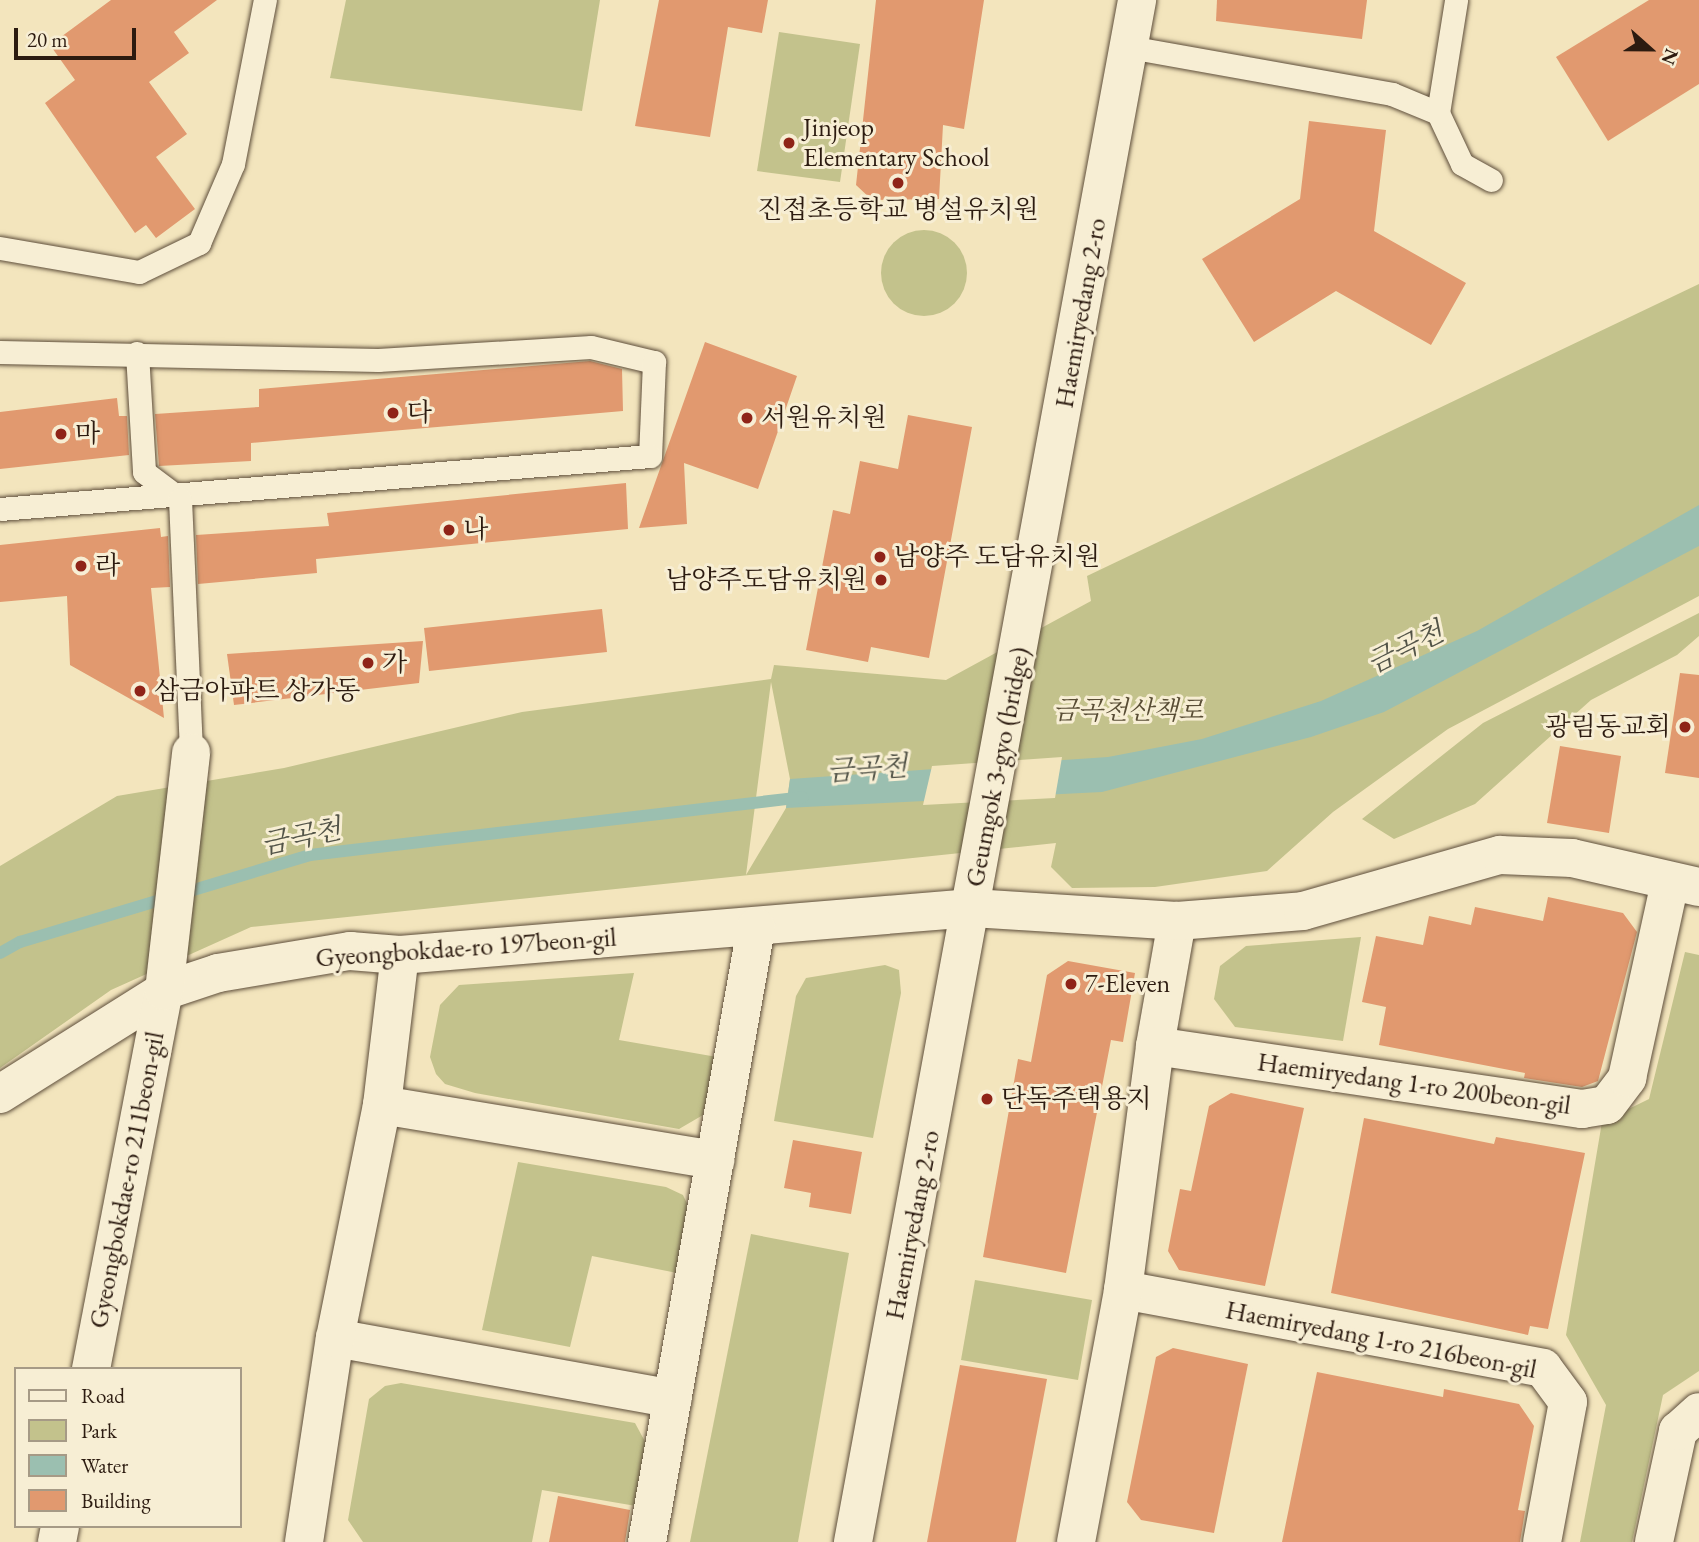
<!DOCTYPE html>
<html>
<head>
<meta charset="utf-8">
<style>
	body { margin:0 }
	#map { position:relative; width:1699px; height:1542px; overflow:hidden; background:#f3e5bd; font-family:"EB Garamond","Noto Serif KR",serif }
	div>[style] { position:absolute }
	.green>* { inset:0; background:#c3c28c }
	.round { border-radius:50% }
	.water>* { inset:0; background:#9bbfb0 }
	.pier>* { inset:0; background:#f3e5bd }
	.stream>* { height:12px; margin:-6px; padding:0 6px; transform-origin:6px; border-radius:6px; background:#9bbfb0 }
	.building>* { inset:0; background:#e1996f }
	.roads { filter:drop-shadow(0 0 2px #5e4e3b) drop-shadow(0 0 2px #5e4e3b) }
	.lane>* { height:23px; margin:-11.5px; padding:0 11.5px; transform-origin:11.5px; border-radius:11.5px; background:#f7eed4 }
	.street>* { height:38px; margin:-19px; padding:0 19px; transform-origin:19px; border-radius:19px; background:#f7eed4 }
	.secondary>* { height:38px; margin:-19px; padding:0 19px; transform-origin:19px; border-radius:19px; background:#f7eed4 }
	.dots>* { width:19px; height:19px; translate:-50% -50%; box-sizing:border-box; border:4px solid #f7eed4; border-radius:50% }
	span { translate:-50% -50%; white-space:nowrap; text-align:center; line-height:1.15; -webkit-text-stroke:6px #f7eed4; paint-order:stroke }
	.poi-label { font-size:26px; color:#2c1b10 }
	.left { translate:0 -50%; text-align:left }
	.right { translate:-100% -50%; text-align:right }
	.street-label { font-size:26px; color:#2c1b10 }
	.park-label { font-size:26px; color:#594d35; font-style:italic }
	.water-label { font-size:28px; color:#535448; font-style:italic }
	.legend { position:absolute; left:14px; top:1367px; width:228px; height:161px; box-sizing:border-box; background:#f7eed4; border:2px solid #a69a86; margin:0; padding:9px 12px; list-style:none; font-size:21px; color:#2c1b10 }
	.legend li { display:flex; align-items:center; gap:14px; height:35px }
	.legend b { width:35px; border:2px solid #a69a86 }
	.north { position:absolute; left:1615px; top:14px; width:70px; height:70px; -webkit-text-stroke:5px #f7eed4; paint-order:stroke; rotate:111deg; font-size:19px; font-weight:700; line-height:28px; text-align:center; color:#2c1b10 }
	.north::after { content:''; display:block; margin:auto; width:24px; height:32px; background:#2c1b10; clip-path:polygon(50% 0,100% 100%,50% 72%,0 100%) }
	.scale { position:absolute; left:14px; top:28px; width:122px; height:32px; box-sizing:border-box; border:4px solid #2c1b10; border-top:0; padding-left:9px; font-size:21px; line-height:24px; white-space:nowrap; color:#2c1b10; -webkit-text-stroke:5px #f7eed4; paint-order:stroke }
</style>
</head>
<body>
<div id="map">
	<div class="green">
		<div style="clip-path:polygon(346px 0,600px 0,582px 111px,330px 78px)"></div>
		<div style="clip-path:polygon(779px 32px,860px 44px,840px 182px,757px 171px)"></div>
		<div class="round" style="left:881px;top:230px;width:86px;height:86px"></div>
		<div style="clip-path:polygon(evenodd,1699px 284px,1699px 596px,1448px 729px,1333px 812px,1267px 871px,1155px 887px,1072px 888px,1051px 867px,1056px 843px,251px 927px,111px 990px,0 1068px,0 866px,117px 796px,284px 768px,522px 712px,771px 679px,774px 665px,946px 680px,1091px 601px,1087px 576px,1699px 284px,771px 682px,790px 779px,786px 808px,746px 875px,771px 682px)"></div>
		<div style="clip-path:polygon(1699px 613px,1699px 636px,1677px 655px,1591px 700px,1475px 804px,1394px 839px,1362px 819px,1483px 723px)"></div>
		<div style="clip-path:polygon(1361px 937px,1343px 1041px,1235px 1027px,1214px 999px,1220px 966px,1246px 946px)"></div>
		<div style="clip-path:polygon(1685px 952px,1699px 955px,1699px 1371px,1663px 1395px,1632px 1542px,1580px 1542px,1606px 1405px,1566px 1335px,1602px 1122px,1649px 1099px)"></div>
		<div style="clip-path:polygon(885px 965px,899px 970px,901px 993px,873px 1138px,774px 1121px,796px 996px,806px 978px)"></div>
		<div style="clip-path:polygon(634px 973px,619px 1040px,717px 1057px,703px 1115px,679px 1129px,475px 1093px,445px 1084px,436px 1074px,430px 1057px,440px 1005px,459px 985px)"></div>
		<div style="clip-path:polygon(518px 1162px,666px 1187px,683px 1195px,691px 1212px,682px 1274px,592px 1256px,570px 1347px,482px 1330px)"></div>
		<div style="clip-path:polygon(751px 1234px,849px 1253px,798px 1542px,690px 1542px)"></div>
		<div style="clip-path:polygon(975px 1280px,1092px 1300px,1078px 1380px,961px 1360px)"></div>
		<div style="clip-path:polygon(401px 1383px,635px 1423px,649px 1449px,636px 1506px,542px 1490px,532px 1542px,363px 1542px,348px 1520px,369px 1399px,385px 1386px)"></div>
	</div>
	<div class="water">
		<div style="clip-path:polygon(1699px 505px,1699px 546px,1384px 712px,1311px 737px,1102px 792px,786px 808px,790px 779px,1108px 757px,1202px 739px,1321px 701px,1477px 631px)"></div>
	</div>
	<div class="pier">
		<div style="clip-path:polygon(1062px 757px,1055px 798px,923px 805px,932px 766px)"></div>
	</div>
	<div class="stream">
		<div style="left:0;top:953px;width:23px;rotate:-29deg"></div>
		<div style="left:20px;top:942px;width:303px;rotate:-16.7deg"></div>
		<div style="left:310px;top:855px;width:496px;rotate:-6.7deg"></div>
	</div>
	<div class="building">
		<div style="clip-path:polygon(111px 0,217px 0,174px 32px,189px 53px,149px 82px,187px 134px,156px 157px,195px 209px,156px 238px,146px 225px,135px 233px,45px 103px,75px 80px,50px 45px)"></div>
		<div style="clip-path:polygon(659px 0,768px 0,762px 33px,728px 27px,710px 137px,635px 126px)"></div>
		<div style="clip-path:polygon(876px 0,984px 0,964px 129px,943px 125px,939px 199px,872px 200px,856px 185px)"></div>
		<div style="clip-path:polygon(1217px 0,1367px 0,1362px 39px,1216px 21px)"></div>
		<div style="clip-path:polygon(1649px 0,1699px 0,1699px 84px,1608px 141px,1556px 57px)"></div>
		<div style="clip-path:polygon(1309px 121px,1386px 130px,1374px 231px,1466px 283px,1431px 345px,1336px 291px,1254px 342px,1202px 259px,1300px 199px)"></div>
		<div style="clip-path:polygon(705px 342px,797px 376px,758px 489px,684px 463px,687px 524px,639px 528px)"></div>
		<div style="clip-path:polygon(590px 361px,622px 369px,623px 411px,251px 443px,251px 461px,159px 466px,155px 414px,259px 407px,259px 389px)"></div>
		<div style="clip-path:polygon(117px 398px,119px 416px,127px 416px,129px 455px,0 469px,0 412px)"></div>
		<div style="clip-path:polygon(908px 415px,972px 427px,929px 658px,871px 647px,868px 662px,806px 650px,833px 510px,850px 514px,860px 461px,898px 469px)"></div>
		<div style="clip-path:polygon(626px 483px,628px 529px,316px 559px,317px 573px,198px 584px,196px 535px,329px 526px,327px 513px)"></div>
		<div style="clip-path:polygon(160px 528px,161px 537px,168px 536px,170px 587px,151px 588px,164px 718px,70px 665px,67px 596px,0 602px,0 545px)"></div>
		<div style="clip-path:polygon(602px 609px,607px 652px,429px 671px,424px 628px)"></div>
		<div style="clip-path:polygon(423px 641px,419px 683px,234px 705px,227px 654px)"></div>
		<div style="clip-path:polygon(1680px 673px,1699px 675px,1699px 778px,1665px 773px)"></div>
		<div style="clip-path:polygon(1560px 746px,1621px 756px,1609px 833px,1547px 823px)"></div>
		<div style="clip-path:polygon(1548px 897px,1623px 913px,1637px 932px,1598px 1081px,1582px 1087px,1524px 1078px,1525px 1073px,1379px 1045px,1386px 1007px,1362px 1002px,1376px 936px,1423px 945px,1429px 916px,1471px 925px,1475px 907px,1543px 921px)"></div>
		<div style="clip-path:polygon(1068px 961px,1135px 973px,1123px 1042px,1111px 1040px,1066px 1273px,983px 1257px,1018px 1059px,1031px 1062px,1047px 975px)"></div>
		<div style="clip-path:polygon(1231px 1093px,1304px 1108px,1265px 1286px,1179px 1270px,1168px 1251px,1180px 1189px,1191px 1191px,1209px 1106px)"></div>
		<div style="clip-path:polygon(1364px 1118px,1494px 1144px,1496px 1137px,1585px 1153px,1548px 1329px,1530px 1326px,1528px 1335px,1331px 1293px)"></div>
		<div style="clip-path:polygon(793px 1140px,862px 1152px,851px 1214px,809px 1207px,811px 1193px,784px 1188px)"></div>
		<div style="clip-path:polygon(1173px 1348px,1248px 1364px,1214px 1533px,1141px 1520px,1127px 1502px,1156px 1357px)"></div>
		<div style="clip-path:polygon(960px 1365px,1047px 1379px,1016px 1542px,927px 1542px)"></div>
		<div style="clip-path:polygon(1317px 1372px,1443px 1397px,1444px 1389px,1519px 1404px,1534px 1426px,1518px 1510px,1525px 1511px,1520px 1542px,1282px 1542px)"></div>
		<div style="clip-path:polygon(558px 1496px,630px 1510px,625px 1542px,549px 1542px)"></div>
	</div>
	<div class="roads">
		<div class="lane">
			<div style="left:1129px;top:47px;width:267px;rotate:10.1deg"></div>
			<div style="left:1392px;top:94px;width:50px;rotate:22.4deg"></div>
			<div style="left:1438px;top:113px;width:56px;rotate:64.8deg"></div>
			<div style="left:1462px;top:164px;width:33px;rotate:29deg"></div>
			<div style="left:1438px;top:113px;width:114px;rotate:-80.9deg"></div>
			<div style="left:0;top:248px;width:141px;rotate:9.8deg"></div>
			<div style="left:139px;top:272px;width:67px;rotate:-25.8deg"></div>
			<div style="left:199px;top:243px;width:86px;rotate:-66.7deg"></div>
			<div style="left:233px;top:164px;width:167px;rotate:-79deg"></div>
			<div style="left:0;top:352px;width:378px;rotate:1.2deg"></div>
			<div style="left:378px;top:360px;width:213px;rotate:-3.5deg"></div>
			<div style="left:591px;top:347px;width:65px;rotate:13.4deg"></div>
			<div style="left:654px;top:362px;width:94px;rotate:92.4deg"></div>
			<div style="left:650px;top:456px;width:652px;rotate:175.34deg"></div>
			<div style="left:137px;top:353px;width:119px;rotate:86.6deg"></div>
			<div style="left:144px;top:472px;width:45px;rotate:36.9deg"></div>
			<div style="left:180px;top:499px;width:254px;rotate:87.5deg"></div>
		</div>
		<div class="street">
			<div style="left:1177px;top:921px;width:127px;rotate:100deg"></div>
			<div style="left:1155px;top:1046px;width:432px;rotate:8.4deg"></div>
			<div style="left:1582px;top:1109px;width:25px;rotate:-9deg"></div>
			<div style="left:1607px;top:1105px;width:34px;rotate:-53deg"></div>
			<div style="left:1627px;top:1078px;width:201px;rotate:-77.6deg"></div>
			<div style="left:0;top:1094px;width:194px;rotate:-32.1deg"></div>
			<div style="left:164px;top:991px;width:57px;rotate:-18.4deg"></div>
			<div style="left:218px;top:973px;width:134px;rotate:-9.5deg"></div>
			<div style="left:350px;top:951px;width:50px;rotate:4.6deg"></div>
			<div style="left:400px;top:955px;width:574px;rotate:-4.7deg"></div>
			<div style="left:972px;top:908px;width:205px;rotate:3.6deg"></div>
			<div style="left:1177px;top:921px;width:126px;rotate:-4.5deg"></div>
			<div style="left:1303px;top:911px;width:205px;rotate:-15.9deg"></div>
			<div style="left:1500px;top:855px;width:72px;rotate:2.4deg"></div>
			<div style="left:1572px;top:858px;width:130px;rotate:12.9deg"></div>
			<div style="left:382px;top:1105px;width:338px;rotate:9.4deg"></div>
			<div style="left:1123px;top:1290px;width:427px;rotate:10.5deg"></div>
			<div style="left:1543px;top:1368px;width:42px;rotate:53.7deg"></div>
			<div style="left:1568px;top:1402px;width:142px;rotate:100.5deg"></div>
			<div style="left:335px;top:1338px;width:343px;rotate:10.2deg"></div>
			<div style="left:91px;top:1369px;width:385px;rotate:-79.1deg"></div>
			<div style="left:164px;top:991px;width:240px;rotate:-83.5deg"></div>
			<div style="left:57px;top:1542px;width:16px;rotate:-79deg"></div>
			<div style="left:304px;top:1542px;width:206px;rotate:-81.4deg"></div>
			<div style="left:335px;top:1338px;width:238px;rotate:-78.6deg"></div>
			<div style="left:382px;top:1105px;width:151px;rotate:-83.2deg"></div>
			<div style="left:647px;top:1542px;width:624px;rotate:-79.93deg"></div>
			<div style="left:1076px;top:1542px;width:256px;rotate:-79.4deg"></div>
			<div style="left:1123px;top:1290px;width:246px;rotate:-82.5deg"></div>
			<div style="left:1654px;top:1542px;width:114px;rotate:-77.8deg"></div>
			<div style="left:1678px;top:1431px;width:28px;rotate:-42deg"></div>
		</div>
		<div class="secondary">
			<div style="left:853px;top:1542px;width:1568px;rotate:-79.56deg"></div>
		</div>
	</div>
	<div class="dots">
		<div style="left:789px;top:143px;background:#8f2418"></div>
		<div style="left:898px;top:183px;background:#8f2418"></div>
		<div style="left:393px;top:413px;background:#8f2418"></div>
		<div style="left:747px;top:418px;background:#8f2418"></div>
		<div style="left:61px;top:434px;background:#8f2418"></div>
		<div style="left:449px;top:530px;background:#8f2418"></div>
		<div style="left:880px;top:557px;background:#8f2418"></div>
		<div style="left:81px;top:566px;background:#8f2418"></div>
		<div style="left:881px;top:580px;background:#8f2418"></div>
		<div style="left:368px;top:663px;background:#8f2418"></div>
		<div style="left:140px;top:691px;background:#8f2418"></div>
		<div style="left:1685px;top:727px;background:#8f2418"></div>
		<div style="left:1071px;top:984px;background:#8f2418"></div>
		<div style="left:987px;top:1099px;background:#8f2418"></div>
	</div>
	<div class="poi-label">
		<span class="left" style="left:803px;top:143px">Jinjeop<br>Elementary School</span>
		<span style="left:898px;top:210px">진접초등학교 병설유치원</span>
		<span class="left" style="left:407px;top:413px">다</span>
		<span class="left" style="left:761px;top:418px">서원유치원</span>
		<span class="left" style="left:75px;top:434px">마</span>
		<span class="left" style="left:463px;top:530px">나</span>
		<span class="left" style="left:894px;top:557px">남양주 도담유치원</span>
		<span class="left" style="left:95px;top:566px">라</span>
		<span class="right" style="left:867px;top:580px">남양주도담유치원</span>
		<span class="left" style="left:382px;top:663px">가</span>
		<span class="left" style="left:154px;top:691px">삼금아파트 상가동</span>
		<span class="right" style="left:1671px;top:727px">광림동교회</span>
		<span class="left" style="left:1085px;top:984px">7-Eleven</span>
		<span class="left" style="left:1001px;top:1099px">단독주택용지</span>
	</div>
	<div class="street-label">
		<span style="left:1081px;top:313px;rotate:-80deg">Haemiryedang 2-ro</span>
		<span style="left:998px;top:767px;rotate:-79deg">Geumgok 3-gyo (bridge)</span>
		<span style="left:466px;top:948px;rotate:-4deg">Gyeongbokdae-ro 197beon-gil</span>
		<span style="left:1414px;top:1084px;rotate:8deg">Haemiryedang 1-ro 200beon-gil</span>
		<span style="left:127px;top:1180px;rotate:-79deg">Gyeongbokdae-ro 211beon-gil</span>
		<span style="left:913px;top:1225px;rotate:-79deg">Haemiryedang 2-ro</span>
		<span style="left:1381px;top:1340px;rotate:11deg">Haemiryedang 1-ro 216beon-gil</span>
	</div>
	<div class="park-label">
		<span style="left:1128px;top:711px">금곡천산책로</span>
	</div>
	<div class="water-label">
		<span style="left:1405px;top:647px;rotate:-26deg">금곡천</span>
		<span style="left:867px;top:768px;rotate:-4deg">금곡천</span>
		<span style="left:301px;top:836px;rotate:-12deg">금곡천</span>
	</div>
	<ul class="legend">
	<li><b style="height:9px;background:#f7eed4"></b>Road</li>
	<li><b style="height:19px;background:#c3c28c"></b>Park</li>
	<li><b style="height:19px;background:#9bbfb0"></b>Water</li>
	<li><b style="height:19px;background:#e1996f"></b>Building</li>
	</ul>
	<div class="north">N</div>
	<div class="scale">20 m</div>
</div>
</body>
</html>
